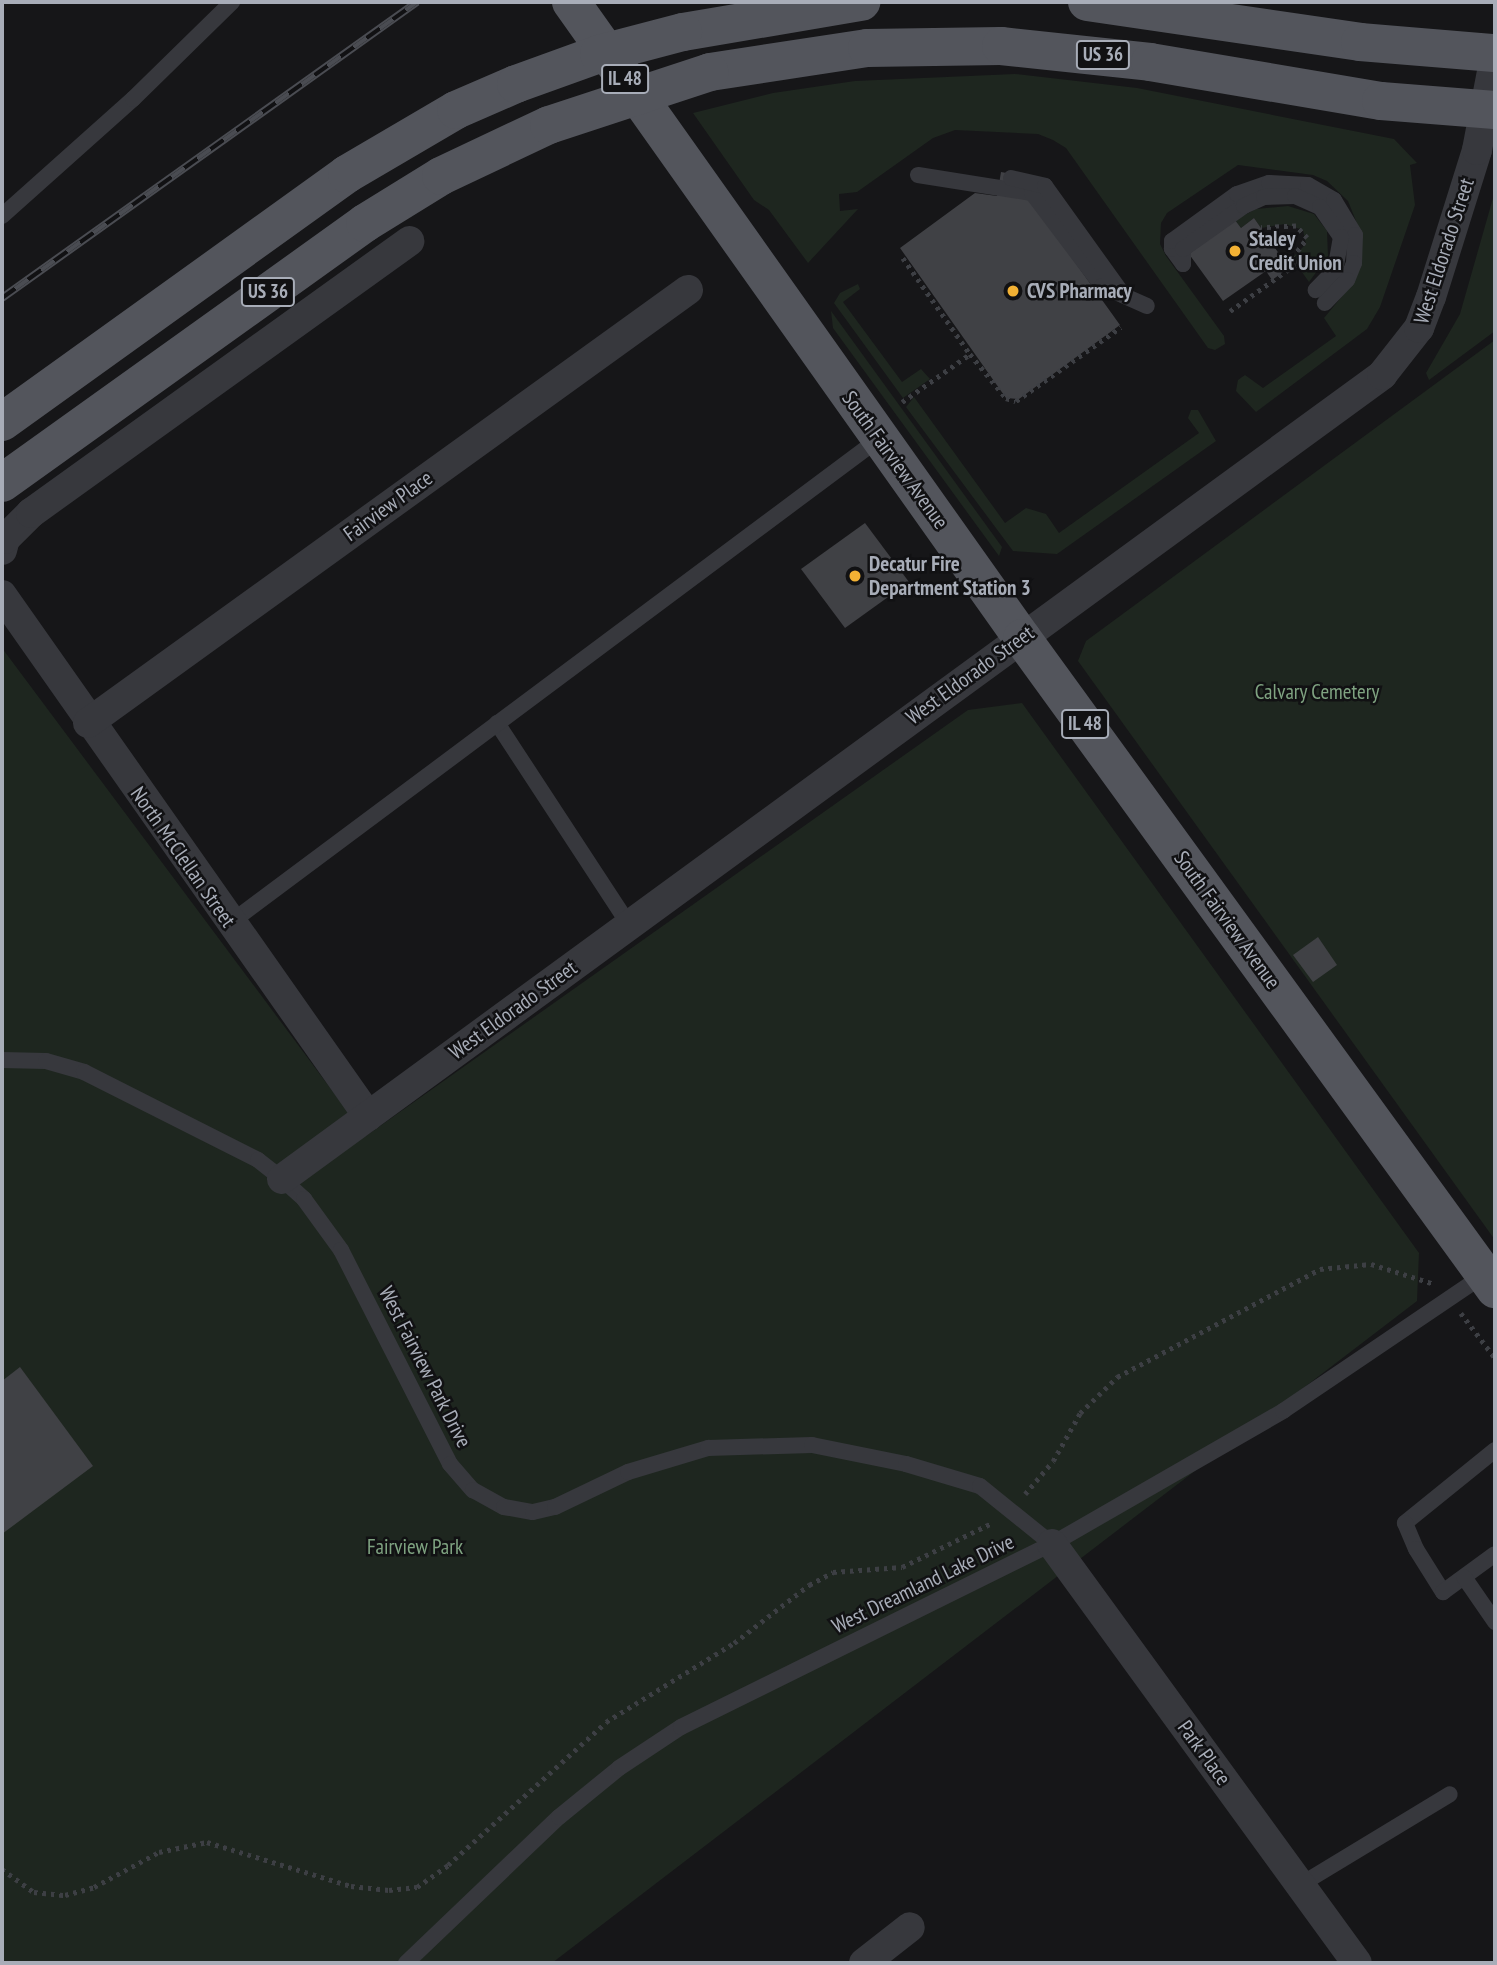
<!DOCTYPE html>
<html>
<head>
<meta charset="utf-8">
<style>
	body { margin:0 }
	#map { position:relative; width:1497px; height:1965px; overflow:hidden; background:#161618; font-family:"PT Sans Narrow",sans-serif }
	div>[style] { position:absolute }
	.green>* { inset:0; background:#1e261f }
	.building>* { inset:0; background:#404145 }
	.path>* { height:4.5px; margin-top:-2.25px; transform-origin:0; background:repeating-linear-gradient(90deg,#3d3f44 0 3.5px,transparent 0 8.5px) }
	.service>* { height:16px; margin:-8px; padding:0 8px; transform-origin:8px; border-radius:8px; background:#37383d }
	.minor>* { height:30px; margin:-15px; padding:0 15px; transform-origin:15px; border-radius:15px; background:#37383d }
	.primary>* { height:38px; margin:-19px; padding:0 19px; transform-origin:19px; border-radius:19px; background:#53555c }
	.rail>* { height:8px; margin-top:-4px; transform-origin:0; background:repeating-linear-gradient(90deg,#111113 0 16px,#4a4c52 0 32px); box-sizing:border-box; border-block:2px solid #4a4c52 }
	.primary-bridge>* { height:38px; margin:-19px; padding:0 19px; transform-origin:19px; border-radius:19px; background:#53555c }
	.dots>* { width:19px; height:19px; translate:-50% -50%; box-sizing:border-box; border:4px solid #111113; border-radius:50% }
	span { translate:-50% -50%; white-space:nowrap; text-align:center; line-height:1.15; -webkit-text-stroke:5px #111113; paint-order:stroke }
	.shield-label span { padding:2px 5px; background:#111113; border:2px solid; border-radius:5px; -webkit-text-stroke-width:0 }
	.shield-label { font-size:19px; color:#a8adb8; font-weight:700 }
	.poi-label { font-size:21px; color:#a8adb8; font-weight:700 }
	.left { translate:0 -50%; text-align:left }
	.street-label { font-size:21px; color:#a8adb8 }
	.park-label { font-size:21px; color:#7fa381 }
	.frame { position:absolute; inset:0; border:4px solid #a8adb8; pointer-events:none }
</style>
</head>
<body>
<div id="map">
	<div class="green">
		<div style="clip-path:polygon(1015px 74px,1137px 88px,1394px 139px,1417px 163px,1410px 165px,1415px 205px,1380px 307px,1367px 329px,1256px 412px,1236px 391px,1238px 380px,1245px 375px,1263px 388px,1336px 336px,1324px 318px,1354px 282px,1362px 236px,1348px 201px,1327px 181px,1313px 175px,1238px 165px,1167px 213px,1161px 223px,1160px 244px,1166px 256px,1224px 336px,1225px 344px,1215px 350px,1208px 348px,1066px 148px,1053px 140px,1038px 134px,955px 130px,933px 138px,857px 192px,839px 194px,840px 211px,858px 209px,808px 263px,769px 210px,754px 200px,693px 113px,773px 93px,855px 81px)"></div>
		<div style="clip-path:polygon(1495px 191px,1495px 331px,1429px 380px,1426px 373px,1460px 314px)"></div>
		<div style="clip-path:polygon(1288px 206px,1314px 214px,1327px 231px,1328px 256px,1309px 282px,1292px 258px,1306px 244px,1303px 230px,1285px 224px,1261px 228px,1254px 218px,1241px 228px,1235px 220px,1256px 209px)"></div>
		<div style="clip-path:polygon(858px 284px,860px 289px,843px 302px,902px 382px,921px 369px,930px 379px,903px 398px,834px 303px,840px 293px)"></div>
		<div style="clip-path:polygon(831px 311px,1002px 547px,999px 556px,833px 328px)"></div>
		<div style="clip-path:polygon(1495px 340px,1495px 1240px,1078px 661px,1086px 641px)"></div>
		<div style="clip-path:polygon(914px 397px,1005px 523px,1026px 508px,1046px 514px,1059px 533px,1199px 433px,1188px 418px,1191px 410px,1198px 410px,1216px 441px,1057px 554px,1013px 551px,906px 407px)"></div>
		<div style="clip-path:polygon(2px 648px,366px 1136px,968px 710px,1022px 703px,1419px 1253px,1417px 1301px,552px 1963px,2px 1963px)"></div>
	</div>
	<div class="building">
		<div style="clip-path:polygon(1001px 172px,1035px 178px,1031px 201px,1120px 325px,1019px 399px,1006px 398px,900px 248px,975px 193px,997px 196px)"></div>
		<div style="clip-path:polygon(1254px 218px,1289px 268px,1272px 280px,1266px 271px,1223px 301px,1189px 254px,1235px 220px,1241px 228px)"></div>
		<div style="clip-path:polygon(865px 523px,909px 582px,845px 628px,801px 569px)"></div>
		<div style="clip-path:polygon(1318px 937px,1337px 965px,1313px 982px,1293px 955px)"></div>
		<div style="clip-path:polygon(20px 1367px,93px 1466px,2px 1534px,2px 1381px)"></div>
	</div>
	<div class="path">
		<div style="left:903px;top:258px;width:117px;rotate:55.1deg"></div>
		<div style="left:970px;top:354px;width:57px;rotate:50.7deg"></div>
		<div style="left:1006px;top:398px;width:10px;rotate:17deg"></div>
		<div style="left:1016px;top:401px;width:128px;rotate:-35.2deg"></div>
		<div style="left:1230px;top:311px;width:81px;rotate:-35.5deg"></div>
		<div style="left:1296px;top:264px;width:7px;rotate:-124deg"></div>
		<div style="left:1292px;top:258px;width:25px;rotate:-53deg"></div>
		<div style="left:1307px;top:238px;width:16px;rotate:-133deg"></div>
		<div style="left:1296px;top:226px;width:35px;rotate:177deg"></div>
		<div style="left:902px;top:402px;width:83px;rotate:-35.2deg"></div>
		<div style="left:1461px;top:1313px;width:56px;rotate:52.9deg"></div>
		<div style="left:1025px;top:1494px;width:43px;rotate:-49.7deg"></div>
		<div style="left:1053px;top:1461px;width:55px;rotate:-60.6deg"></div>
		<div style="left:1080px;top:1413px;width:52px;rotate:-44.2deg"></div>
		<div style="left:1117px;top:1377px;width:230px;rotate:-28deg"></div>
		<div style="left:1320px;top:1269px;width:51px;rotate:-5.6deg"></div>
		<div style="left:1371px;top:1264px;width:67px;rotate:17.4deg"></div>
		<div style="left:2px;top:1869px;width:39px;rotate:36deg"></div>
		<div style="left:34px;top:1892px;width:31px;rotate:6deg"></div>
		<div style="left:65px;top:1895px;width:30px;rotate:-15deg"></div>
		<div style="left:94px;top:1887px;width:74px;rotate:-28.3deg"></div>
		<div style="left:159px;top:1852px;width:49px;rotate:-11.8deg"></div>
		<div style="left:207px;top:1842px;width:151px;rotate:17deg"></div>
		<div style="left:351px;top:1886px;width:38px;rotate:6deg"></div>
		<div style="left:389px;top:1890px;width:28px;rotate:-6deg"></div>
		<div style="left:417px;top:1887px;width:38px;rotate:-35deg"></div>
		<div style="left:448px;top:1865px;width:213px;rotate:-42.1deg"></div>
		<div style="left:606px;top:1722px;width:150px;rotate:-31.7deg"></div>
		<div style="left:734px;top:1643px;width:95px;rotate:-37.7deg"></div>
		<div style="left:809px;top:1585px;width:27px;rotate:-28deg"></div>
		<div style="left:833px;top:1572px;width:69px;rotate:-4.1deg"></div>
		<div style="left:902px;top:1567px;width:100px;rotate:-26.1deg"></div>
	</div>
	<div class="service">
		<div style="left:918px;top:175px;width:115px;rotate:9deg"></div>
		<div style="left:1032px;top:193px;width:116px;rotate:53deg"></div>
		<div style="left:1102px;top:286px;width:49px;rotate:24deg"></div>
		<div style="left:1011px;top:178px;width:35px;rotate:13deg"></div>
		<div style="left:1045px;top:186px;width:135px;rotate:54.3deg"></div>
		<div style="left:2px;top:216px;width:176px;rotate:-41.8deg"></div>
		<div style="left:133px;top:99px;width:139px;rotate:-44.4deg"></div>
		<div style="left:1183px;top:264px;width:19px;rotate:-126deg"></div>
		<div style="left:1172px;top:249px;width:8px;rotate:-90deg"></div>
		<div style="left:1172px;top:241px;width:80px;rotate:-35.9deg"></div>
		<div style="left:1237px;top:194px;width:34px;rotate:-19deg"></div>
		<div style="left:1269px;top:183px;width:39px;rotate:3deg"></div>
		<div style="left:1308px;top:185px;width:30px;rotate:30deg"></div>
		<div style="left:1334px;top:200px;width:41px;rotate:59deg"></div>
		<div style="left:1355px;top:235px;width:28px;rotate:92deg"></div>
		<div style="left:1354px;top:263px;width:18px;rotate:112deg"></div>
		<div style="left:1347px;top:280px;width:32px;rotate:134deg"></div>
		<div style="left:1183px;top:264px;width:15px;rotate:-90deg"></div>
		<div style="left:1183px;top:249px;width:75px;rotate:-35.2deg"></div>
		<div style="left:1244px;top:206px;width:22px;rotate:-24deg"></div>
		<div style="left:1264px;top:197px;width:31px;rotate:-2deg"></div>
		<div style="left:1295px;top:196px;width:27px;rotate:24deg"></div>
		<div style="left:1320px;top:207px;width:37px;rotate:55deg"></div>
		<div style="left:1341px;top:237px;width:34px;rotate:100deg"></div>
		<div style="left:1335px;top:270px;width:28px;rotate:134deg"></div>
		<div style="left:497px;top:723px;width:241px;rotate:56.8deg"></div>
		<div style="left:230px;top:923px;width:811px;rotate:-36.73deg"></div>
		<div style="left:2px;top:1060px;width:44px;rotate:1.3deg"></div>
		<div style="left:46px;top:1061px;width:40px;rotate:16deg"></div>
		<div style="left:84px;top:1072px;width:195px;rotate:26.8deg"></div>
		<div style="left:258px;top:1160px;width:31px;rotate:38deg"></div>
		<div style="left:282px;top:1179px;width:30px;rotate:42deg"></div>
		<div style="left:304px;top:1199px;width:63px;rotate:54deg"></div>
		<div style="left:341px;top:1250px;width:240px;rotate:63deg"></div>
		<div style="left:450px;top:1464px;width:35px;rotate:49deg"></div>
		<div style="left:473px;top:1490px;width:35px;rotate:29deg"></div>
		<div style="left:504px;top:1507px;width:29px;rotate:10deg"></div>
		<div style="left:533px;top:1512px;width:23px;rotate:-13deg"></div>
		<div style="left:555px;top:1507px;width:81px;rotate:-25.6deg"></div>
		<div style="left:628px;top:1472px;width:84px;rotate:-16.7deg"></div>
		<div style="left:708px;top:1448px;width:104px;rotate:-1.7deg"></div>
		<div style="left:812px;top:1445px;width:96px;rotate:11.4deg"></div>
		<div style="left:906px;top:1464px;width:77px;rotate:16.6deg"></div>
		<div style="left:980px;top:1486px;width:92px;rotate:38.9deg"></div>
		<div style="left:1495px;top:1450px;width:116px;rotate:141deg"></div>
		<div style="left:1405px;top:1523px;width:28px;rotate:67deg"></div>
		<div style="left:1416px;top:1549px;width:51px;rotate:57.9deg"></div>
		<div style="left:1443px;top:1592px;width:64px;rotate:-36.2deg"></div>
		<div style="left:1464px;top:1577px;width:55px;rotate:55.4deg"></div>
		<div style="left:1300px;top:1885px;width:175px;rotate:-31.2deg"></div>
		<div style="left:406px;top:1963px;width:211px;rotate:-43.7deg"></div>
		<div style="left:559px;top:1817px;width:77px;rotate:-39.2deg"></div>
		<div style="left:619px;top:1768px;width:74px;rotate:-33.5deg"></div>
		<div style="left:681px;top:1727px;width:414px;rotate:-26.3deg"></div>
		<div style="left:1052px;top:1544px;width:267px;rotate:-29.9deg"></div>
		<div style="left:1283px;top:1411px;width:243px;rotate:-34.1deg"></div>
	</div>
	<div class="minor">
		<div style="left:2px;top:550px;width:11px;rotate:-75deg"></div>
		<div style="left:5px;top:539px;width:37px;rotate:-45deg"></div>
		<div style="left:31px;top:513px;width:466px;rotate:-35.7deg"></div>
		<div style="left:2px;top:595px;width:637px;rotate:54.91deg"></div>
		<div style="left:88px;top:723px;width:740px;rotate:-35.82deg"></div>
		<div style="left:282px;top:1179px;width:1363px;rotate:-36.16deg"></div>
		<div style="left:1382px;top:375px;width:60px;rotate:-51.8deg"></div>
		<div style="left:1419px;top:328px;width:33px;rotate:-69deg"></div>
		<div style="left:1431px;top:297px;width:154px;rotate:-72.6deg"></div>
		<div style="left:1477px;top:150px;width:96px;rotate:-79.2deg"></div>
		<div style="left:1052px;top:1544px;width:518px;rotate:53.95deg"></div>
		<div style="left:864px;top:1963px;width:58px;rotate:-38deg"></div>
	</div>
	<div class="primary">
		<div style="left:571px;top:2px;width:780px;rotate:54.66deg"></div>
		<div style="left:1022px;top:638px;width:805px;rotate:54deg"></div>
		<div style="left:1087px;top:2px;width:276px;rotate:8.3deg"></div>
		<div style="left:1360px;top:42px;width:135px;rotate:4.7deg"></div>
		<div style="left:683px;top:32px;width:181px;rotate:-9.6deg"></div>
		<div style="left:710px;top:72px;width:159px;rotate:-8.7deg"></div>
		<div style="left:867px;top:48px;width:134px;rotate:-0.9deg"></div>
		<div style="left:1001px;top:46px;width:150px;rotate:6.1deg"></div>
		<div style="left:1150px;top:62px;width:234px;rotate:9.6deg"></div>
		<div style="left:1381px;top:101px;width:114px;rotate:4.5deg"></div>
		<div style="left:2px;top:422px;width:425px;rotate:-35.7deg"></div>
		<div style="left:347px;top:174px;width:126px;rotate:-30.4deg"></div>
		<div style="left:456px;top:110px;width:65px;rotate:-23.4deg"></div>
		<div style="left:2px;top:483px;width:447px;rotate:-35.6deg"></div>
		<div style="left:365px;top:223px;width:89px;rotate:-31.7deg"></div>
		<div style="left:441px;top:176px;width:119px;rotate:-25.3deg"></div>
	</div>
	<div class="rail">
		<div style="left:2px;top:298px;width:510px;rotate:-35.5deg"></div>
	</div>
	<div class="primary-bridge">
		<div style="left:516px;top:84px;width:88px;rotate:-19.9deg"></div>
		<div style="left:599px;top:54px;width:87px;rotate:-14.7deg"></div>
		<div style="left:549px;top:125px;width:169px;rotate:-18.2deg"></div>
	</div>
	<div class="dots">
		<div style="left:1235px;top:251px;background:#f2b134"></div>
		<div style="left:1013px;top:291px;background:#f2b134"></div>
		<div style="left:855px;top:576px;background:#f2b134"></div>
	</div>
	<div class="shield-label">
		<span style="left:1103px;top:55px">US 36</span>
		<span style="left:625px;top:79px">IL 48</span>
		<span style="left:268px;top:292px">US 36</span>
		<span style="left:1085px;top:724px">IL 48</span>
	</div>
	<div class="poi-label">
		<span class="left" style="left:1249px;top:251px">Staley<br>Credit Union</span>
		<span class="left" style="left:1027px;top:291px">CVS Pharmacy</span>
		<span class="left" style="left:869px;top:576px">Decatur Fire<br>Department Station 3</span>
	</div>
	<div class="street-label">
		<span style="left:1444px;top:251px;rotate:-72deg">West Eldorado Street</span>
		<span style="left:895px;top:460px;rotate:54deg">South Fairview Avenue</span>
		<span style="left:388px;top:506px;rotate:-36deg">Fairview Place</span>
		<span style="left:970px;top:675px;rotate:-36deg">West Eldorado Street</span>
		<span style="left:183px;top:857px;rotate:55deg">North McClellan Street</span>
		<span style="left:1227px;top:920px;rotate:54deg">South Fairview Avenue</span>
		<span style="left:513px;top:1010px;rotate:-36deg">West Eldorado Street</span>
		<span style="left:425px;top:1367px;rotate:63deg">West Fairview Park Drive</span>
		<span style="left:923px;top:1584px;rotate:-26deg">West Dreamland Lake Drive</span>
		<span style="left:1204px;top:1753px;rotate:54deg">Park Place</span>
	</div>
	<div class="park-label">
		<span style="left:1317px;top:692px">Calvary Cemetery</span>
		<span style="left:415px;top:1547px">Fairview Park</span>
	</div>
	<div class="frame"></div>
</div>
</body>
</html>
